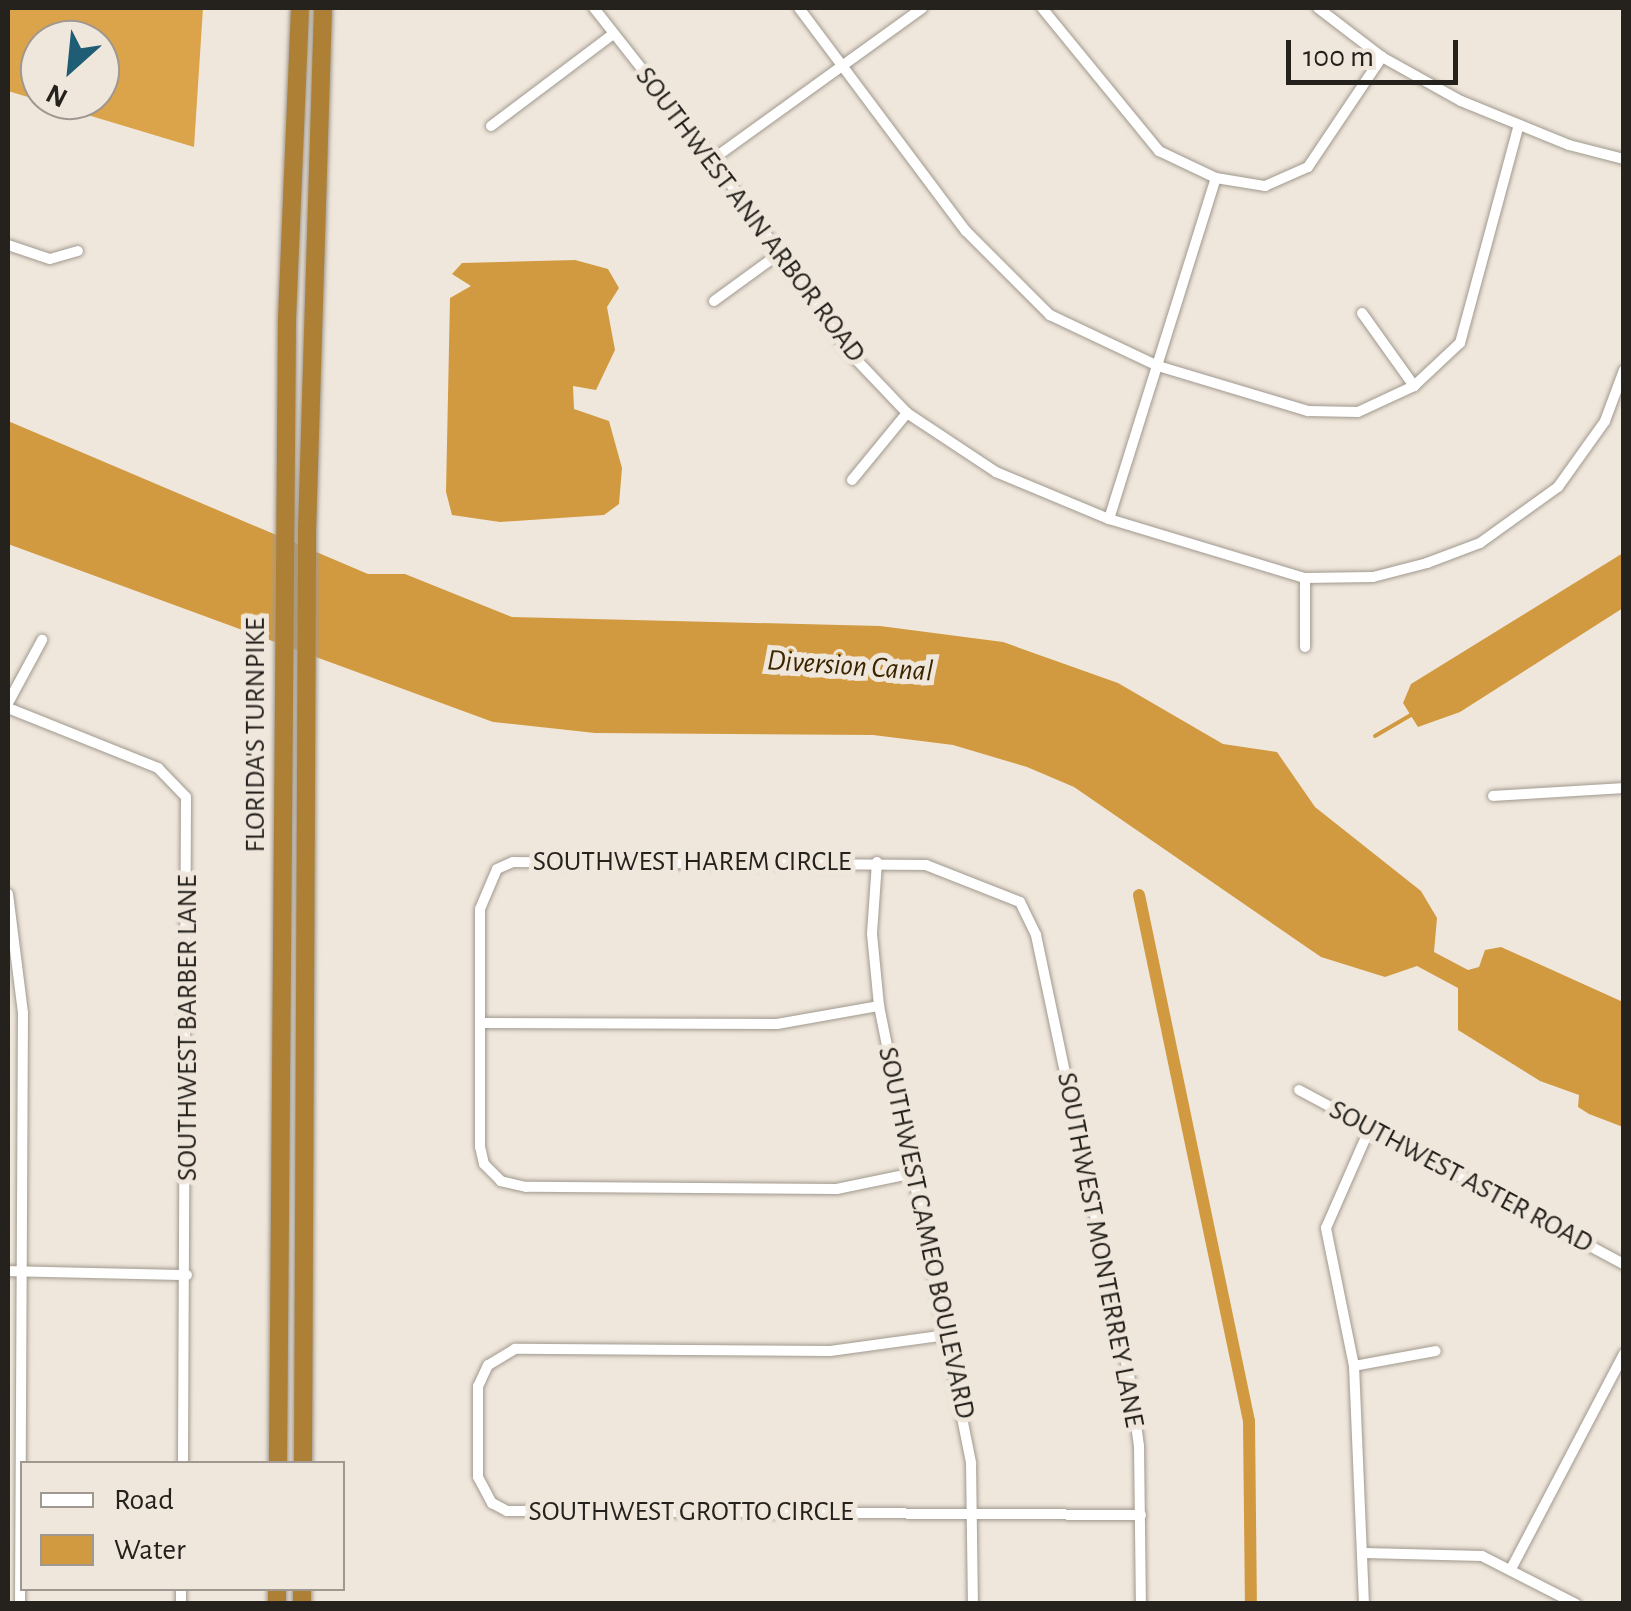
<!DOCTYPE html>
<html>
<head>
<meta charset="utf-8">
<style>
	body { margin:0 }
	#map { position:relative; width:1631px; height:1611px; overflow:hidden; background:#f0e7dc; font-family:"Alegreya Sans",sans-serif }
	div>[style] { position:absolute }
	.forest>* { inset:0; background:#dba34a }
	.water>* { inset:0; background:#d29a40 }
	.stream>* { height:4px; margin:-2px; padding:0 2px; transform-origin:2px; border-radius:2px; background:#d29a40 }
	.canal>* { height:12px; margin:-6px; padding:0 6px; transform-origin:6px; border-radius:6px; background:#d29a40 }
	.roads { filter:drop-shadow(0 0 2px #a0998e) drop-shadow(0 0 2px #a0998e) }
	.minor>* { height:10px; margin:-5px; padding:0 5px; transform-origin:5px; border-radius:5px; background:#fff }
	.motorway>* { height:18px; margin:-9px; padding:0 9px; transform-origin:9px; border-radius:9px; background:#ae8036 }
	span { translate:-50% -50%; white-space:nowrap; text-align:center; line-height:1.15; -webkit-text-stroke:10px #f0e7dc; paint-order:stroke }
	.street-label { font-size:28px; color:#25221e }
	.water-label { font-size:30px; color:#3c2600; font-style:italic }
	.frame { position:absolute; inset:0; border:10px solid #25221e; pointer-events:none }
	.legend { position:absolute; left:20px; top:1461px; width:325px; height:130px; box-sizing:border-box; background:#f0e7dc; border:2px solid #9f9890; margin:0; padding:12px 18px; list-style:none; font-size:30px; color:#25221e }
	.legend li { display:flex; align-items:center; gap:20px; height:50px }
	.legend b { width:50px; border:2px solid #9f9890 }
	.north { position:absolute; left:20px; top:20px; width:100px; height:100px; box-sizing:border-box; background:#f0e7dc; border:2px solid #9f9890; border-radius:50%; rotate:207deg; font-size:28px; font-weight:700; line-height:40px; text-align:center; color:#25221e }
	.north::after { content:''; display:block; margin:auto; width:35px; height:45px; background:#1f5d74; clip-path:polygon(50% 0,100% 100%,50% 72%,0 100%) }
	.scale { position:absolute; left:1286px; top:40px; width:172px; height:45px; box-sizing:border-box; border:5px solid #25221e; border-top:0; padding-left:12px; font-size:30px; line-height:35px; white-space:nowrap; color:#25221e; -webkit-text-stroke:8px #f0e7dc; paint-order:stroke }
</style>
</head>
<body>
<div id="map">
	<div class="forest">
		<div style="clip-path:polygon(evenodd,8px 8px,203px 8px,194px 147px,8px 91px,8px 8px,40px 40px,100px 40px,100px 100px,40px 100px,40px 40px)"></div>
	</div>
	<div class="water">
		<div style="clip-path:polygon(575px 260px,608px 269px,619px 288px,607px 307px,615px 350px,596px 390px,573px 386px,574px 409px,609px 421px,622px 468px,619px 504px,604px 515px,500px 522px,452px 515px,446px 492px,450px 298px,471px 286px,452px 274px,462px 263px)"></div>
		<div style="clip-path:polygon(8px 421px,368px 574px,405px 574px,512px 617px,880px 626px,1003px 642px,1118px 683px,1223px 744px,1277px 752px,1315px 807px,1421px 891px,1437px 918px,1434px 952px,1468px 970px,1479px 967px,1485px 950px,1501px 947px,1623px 1002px,1623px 1127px,1589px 1114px,1578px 1107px,1579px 1095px,1540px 1081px,1458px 1030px,1458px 988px,1417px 966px,1385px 977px,1321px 957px,1074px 787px,1027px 767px,953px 745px,873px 735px,595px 733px,493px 722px,8px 544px)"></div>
		<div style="clip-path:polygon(1623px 553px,1623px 608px,1460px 712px,1418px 727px,1403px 703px,1411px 684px)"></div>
	</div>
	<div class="stream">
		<div style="left:1375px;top:736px;width:42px;rotate:-30.3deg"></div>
	</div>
	<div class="canal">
		<div style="left:1139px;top:895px;width:537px;rotate:78.19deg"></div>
		<div style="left:1249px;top:1421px;width:183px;rotate:89.4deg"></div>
	</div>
	<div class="roads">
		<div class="minor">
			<div style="left:594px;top:8px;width:192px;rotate:51.8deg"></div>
			<div style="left:713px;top:159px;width:235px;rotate:54.9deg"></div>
			<div style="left:848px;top:351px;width:86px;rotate:46.4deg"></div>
			<div style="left:907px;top:413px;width:107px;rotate:33.5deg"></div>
			<div style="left:996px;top:472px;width:122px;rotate:22.6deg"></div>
			<div style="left:1109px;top:519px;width:205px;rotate:16.8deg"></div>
			<div style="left:1305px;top:578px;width:68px;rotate:-0.8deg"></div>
			<div style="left:1373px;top:577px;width:56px;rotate:-14.5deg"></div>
			<div style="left:1427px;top:563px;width:57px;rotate:-20.7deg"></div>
			<div style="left:1480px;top:543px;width:96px;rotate:-35.7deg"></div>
			<div style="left:1558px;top:487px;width:81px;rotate:-54.5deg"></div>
			<div style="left:1605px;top:421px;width:54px;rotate:-69.6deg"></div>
			<div style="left:799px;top:8px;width:279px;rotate:53.2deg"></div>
			<div style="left:966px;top:231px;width:119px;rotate:45deg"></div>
			<div style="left:1050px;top:315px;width:119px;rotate:25.3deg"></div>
			<div style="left:1158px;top:366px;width:157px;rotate:16.7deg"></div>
			<div style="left:1308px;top:411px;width:50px;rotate:1.1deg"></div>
			<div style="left:1358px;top:412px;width:62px;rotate:-24.9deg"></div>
			<div style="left:1414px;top:386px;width:63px;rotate:-43.1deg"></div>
			<div style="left:1460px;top:343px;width:226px;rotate:-74.9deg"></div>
			<div style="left:1042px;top:8px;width:185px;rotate:50.7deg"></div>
			<div style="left:1159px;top:151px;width:63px;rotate:25.3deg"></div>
			<div style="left:1216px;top:178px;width:50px;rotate:9.3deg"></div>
			<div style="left:1265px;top:186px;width:47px;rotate:-23.8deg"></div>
			<div style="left:1308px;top:167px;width:133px;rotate:-56.1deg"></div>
			<div style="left:1318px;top:8px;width:81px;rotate:37.4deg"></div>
			<div style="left:1382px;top:57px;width:90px;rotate:29.1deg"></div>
			<div style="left:1461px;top:101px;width:117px;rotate:22.2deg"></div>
			<div style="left:1569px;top:145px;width:57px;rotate:14.3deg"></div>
			<div style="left:491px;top:126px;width:153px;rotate:-37deg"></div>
			<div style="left:713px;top:159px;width:258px;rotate:-35.8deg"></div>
			<div style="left:8px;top:245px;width:44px;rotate:18.4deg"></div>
			<div style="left:50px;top:259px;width:29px;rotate:-16deg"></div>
			<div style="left:714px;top:301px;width:82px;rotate:-36deg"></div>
			<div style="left:1362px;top:313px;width:90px;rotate:54.5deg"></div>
			<div style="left:852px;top:480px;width:87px;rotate:-50.6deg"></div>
			<div style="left:1109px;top:519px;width:357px;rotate:-72.6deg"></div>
			<div style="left:1305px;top:578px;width:69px;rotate:90deg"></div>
			<div style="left:8px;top:703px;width:72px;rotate:-61.6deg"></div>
			<div style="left:8px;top:708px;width:162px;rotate:21.8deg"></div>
			<div style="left:158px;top:768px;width:40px;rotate:46deg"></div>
			<div style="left:186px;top:797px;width:667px;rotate:90.26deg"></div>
			<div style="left:1493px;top:796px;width:131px;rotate:-3.5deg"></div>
			<div style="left:877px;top:862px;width:72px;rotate:94deg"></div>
			<div style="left:872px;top:934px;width:72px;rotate:84.4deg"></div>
			<div style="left:879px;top:1006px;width:466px;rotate:78.6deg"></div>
			<div style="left:971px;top:1463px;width:141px;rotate:89.2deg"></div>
			<div style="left:8px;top:894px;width:120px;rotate:82.8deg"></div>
			<div style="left:23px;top:1013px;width:591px;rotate:90.29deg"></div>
			<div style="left:482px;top:1023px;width:295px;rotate:0.2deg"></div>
			<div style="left:777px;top:1024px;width:104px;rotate:-10deg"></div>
			<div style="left:1299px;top:1090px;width:369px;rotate:28.2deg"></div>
			<div style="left:914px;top:1173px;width:79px;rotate:168.3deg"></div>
			<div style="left:837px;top:1189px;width:311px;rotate:-179.6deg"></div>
			<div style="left:526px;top:1187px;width:26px;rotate:-167deg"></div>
			<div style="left:501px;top:1181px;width:24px;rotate:-135deg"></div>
			<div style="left:484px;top:1164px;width:17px;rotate:-103deg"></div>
			<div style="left:480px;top:1147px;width:238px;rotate:-90deg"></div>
			<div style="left:480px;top:909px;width:43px;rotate:-67deg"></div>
			<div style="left:497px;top:869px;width:17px;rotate:-24deg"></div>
			<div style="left:513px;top:862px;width:413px;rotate:0.4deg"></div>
			<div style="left:926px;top:865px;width:101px;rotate:21.5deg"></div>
			<div style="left:1020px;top:902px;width:37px;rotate:64deg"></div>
			<div style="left:1036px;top:935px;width:450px;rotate:78.1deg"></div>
			<div style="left:1129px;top:1375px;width:72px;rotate:82deg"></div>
			<div style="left:1139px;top:1446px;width:158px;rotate:89.3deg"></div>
			<div style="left:8px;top:1271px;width:179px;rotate:1.3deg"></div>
			<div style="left:947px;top:1335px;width:118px;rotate:172.2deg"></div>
			<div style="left:830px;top:1351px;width:315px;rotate:-179.6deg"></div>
			<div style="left:515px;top:1349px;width:31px;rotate:149deg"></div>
			<div style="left:488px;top:1365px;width:23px;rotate:115deg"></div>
			<div style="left:478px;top:1386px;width:91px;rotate:90deg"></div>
			<div style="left:478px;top:1477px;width:30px;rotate:62deg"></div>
			<div style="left:492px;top:1503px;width:17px;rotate:28deg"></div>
			<div style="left:507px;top:1511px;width:634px;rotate:0.36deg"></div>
			<div style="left:1354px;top:1366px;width:83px;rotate:-10.4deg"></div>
			<div style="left:1365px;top:1553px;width:117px;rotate:1.5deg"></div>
			<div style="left:1482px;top:1556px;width:106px;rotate:27.1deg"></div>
			<div style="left:1511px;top:1569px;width:243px;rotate:-62.3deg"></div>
			<div style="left:181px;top:1604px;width:16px;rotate:-90deg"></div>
			<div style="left:1364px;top:1604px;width:238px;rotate:-92.4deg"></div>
			<div style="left:1354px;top:1366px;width:141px;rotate:-101.5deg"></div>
			<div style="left:1326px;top:1228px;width:109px;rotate:-66.3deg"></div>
		</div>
		<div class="motorway">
			<div style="left:278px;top:1464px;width:1145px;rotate:-89.55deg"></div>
			<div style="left:287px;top:319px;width:311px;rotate:-87.6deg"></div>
			<div style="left:303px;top:1464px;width:933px;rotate:-89.75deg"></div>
			<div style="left:307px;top:531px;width:523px;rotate:-88.25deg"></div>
			<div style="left:277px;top:1604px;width:16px;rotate:-90deg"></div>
			<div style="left:302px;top:1604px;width:16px;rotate:-90deg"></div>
		</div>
	</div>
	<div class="street-label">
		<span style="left:750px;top:215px;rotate:53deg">SOUTHWEST ANN ARBOR ROAD</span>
		<span style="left:256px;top:735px;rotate:-90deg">FLORIDA'S TURNPIKE</span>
		<span style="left:692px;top:862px">SOUTHWEST HAREM CIRCLE</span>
		<span style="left:188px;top:1028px;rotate:-90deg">SOUTHWEST BARBER LANE</span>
		<span style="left:1461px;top:1177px;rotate:28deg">SOUTHWEST ASTER ROAD</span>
		<span style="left:926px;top:1233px;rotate:78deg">SOUTHWEST CAMEO BOULEVARD</span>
		<span style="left:1100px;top:1250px;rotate:79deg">SOUTHWEST MONTERREY LANE</span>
		<span style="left:691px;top:1512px">SOUTHWEST GROTTO CIRCLE</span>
	</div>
	<div class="water-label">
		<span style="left:850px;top:666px;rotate:4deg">Diversion Canal</span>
	</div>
	<div class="frame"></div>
	<ul class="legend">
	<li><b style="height:12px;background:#fff"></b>Road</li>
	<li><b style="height:28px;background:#d29a40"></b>Water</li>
	</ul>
	<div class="north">N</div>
	<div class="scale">100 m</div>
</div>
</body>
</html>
